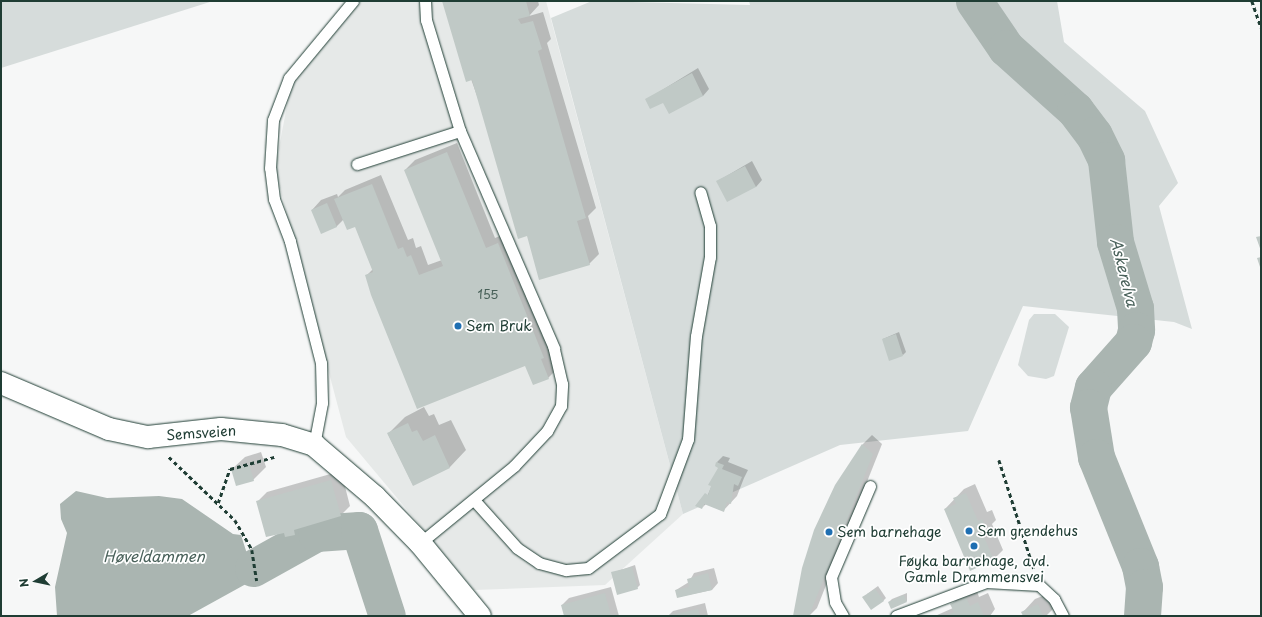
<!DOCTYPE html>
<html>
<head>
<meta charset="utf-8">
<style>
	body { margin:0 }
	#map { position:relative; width:1262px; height:617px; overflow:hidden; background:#f6f7f7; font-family:"Playpen Sans",sans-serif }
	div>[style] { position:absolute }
	.built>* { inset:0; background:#e6e9e8 }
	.green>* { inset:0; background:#d6dcdb }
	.water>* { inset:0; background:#aab5b1 }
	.shadow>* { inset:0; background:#0003 }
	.river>* { height:37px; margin:-18.5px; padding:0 18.5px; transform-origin:18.5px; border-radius:18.5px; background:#aab5b1 }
	.building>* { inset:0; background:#c0c9c6 }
	.path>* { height:2.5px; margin-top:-1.25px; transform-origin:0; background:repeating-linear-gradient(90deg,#1f3d34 0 4px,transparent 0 7px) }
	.roads { filter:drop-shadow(0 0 1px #1f3d34) drop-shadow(0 0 1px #1f3d34) }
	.service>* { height:11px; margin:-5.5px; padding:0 5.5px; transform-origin:5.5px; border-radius:5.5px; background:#fff }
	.secondary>* { height:22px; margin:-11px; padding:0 11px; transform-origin:11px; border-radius:11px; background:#fff }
	.dots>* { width:11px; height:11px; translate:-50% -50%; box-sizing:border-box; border:2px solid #fff; border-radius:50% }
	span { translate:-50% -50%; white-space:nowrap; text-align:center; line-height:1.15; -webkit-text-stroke:3.5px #fff; paint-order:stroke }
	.number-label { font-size:12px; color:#476058 }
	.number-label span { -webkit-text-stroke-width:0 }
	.poi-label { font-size:14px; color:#1f3d34 }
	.left { translate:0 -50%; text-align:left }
	.street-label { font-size:14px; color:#1f3d34 }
	.water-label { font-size:15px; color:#49615a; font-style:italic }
	.frame { position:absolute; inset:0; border:2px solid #1f3d34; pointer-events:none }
	.north { position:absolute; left:16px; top:561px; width:40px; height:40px; -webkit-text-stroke:3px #fff; paint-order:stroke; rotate:261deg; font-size:11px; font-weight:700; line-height:16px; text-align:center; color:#1f3d34 }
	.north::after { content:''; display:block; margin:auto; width:14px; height:18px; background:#1f3d34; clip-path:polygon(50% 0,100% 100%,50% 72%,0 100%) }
</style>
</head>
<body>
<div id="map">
	<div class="built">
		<div style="clip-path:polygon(360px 1px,546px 1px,683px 514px,605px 585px,474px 590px,346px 437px,275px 169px,291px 84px,348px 11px)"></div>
	</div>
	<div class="green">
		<div style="clip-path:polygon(1px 1px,213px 1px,1px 68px)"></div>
		<div style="clip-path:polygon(592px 1px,750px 5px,749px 1px,1057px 1px,1064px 42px,1145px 111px,1178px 183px,1159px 206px,1192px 329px,1174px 322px,1023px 306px,968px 431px,840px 445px,683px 514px,551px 18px)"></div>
		<div style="clip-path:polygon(1034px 314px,1055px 314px,1069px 327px,1054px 376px,1046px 379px,1028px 376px,1018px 365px,1029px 320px)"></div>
	</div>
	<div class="water">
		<div style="clip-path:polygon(76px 491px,107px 498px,159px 496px,182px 499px,233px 534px,241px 535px,255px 579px,188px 616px,57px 616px,55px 587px,67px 533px,61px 519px,60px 504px)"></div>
	</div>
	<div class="shadow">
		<div style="clip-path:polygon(443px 1px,538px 1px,539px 5px,529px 16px,543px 12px,551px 39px,547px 43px,596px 208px,588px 216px,599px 254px,589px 264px,527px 235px)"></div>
		<div style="clip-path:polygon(698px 68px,709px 89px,703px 96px,663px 101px,646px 100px)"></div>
		<div style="clip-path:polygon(457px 143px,495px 238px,510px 232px,556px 344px,561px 365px,548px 378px,367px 275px,373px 269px,356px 226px,343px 220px,336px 227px,312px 210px,321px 200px,337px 194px,338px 197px,345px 190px,381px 175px,408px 240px,413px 238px,416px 248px,421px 246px,428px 265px,442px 260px,405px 170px,415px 160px)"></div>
		<div style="clip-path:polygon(752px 161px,762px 180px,756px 187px,718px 181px)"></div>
		<div style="clip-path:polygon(899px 332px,906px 352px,903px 355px,883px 339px)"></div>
		<div style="clip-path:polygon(424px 407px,429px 416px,434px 414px,439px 425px,451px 420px,466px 450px,450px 467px,413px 485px,388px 434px,405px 417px)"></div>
		<div style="clip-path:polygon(872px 435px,882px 444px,817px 608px,809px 616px,823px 512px,863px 444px)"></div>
		<div style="clip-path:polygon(261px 452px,266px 467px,253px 480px,232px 469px,245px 457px)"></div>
		<div style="clip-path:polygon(723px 456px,730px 458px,728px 462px,748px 470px,744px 478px,737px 496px,723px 511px,706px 504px,702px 508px,720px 467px,717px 462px)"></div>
		<div style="clip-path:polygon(341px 471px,350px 506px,341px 515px,302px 526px,295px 534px,284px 531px,257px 502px,267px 492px)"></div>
		<div style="clip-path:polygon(975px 484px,987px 512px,992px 510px,996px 520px,992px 524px,1003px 550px,993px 560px,945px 509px,964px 489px)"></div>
		<div style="clip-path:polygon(635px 565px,640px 585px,637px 588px,612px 573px)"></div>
		<div style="clip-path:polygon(714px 568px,718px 583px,712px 590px,678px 597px,676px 590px,689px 582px,694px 573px)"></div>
		<div style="clip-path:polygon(878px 586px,886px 598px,883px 601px,867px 594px)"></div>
		<div style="clip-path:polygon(611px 587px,619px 616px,565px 616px,562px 605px,569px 598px)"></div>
		<div style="clip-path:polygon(976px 588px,979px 597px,988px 593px,995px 609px,990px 616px,935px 616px,953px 608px,952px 604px,961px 595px)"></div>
		<div style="clip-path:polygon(907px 593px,907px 601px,889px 602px,892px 599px)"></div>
		<div style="clip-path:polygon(1050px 593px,1056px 606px,1046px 616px,1024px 616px,1023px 612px,1035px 599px)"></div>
		<div style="clip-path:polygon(705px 603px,708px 616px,668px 616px,673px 611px)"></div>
	</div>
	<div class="river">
		<div style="left:974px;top:1px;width:57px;rotate:55.8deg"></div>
		<div style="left:1006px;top:48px;width:93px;rotate:41.9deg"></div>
		<div style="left:1075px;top:110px;width:31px;rotate:53deg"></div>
		<div style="left:1094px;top:135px;width:28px;rotate:64deg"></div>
		<div style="left:1106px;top:160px;width:82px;rotate:83.7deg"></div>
		<div style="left:1115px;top:242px;width:69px;rotate:73.1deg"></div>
		<div style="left:1135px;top:308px;width:22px;rotate:87deg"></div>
		<div style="left:1136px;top:330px;width:12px;rotate:104deg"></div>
		<div style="left:1133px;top:342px;width:60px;rotate:131.6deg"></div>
		<div style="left:1093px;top:387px;width:21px;rotate:104deg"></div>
		<div style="left:1088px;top:407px;width:51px;rotate:80.9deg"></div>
		<div style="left:1096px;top:457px;width:118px;rotate:68deg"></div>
		<div style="left:1140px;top:566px;width:21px;rotate:79deg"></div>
		<div style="left:1144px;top:587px;width:29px;rotate:94deg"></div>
		<div style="left:253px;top:568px;width:72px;rotate:-29.1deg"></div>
		<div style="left:316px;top:533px;width:43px;rotate:-4deg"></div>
		<div style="left:359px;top:530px;width:90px;rotate:72deg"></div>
	</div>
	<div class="building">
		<div style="clip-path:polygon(442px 1px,526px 1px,530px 16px,518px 19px,521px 24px,533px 21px,542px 49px,538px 51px,586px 218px,577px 221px,590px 265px,539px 280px,527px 236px,518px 239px,472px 80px,466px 82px)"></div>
		<div style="clip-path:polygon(692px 73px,703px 96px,669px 114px,663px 103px,650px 109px,645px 99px)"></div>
		<div style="clip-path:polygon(447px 152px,486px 248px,498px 243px,544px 358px,541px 359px,549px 379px,533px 385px,525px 366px,417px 409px,371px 295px,365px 275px,373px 272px,355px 227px,347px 230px,334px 199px,372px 184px,398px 249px,403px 247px,407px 257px,411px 255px,419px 275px,443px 266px,404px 170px)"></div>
		<div style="clip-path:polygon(745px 166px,756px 187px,727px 202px,716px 181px)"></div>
		<div style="clip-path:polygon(327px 203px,337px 227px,321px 234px,311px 210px)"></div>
		<div style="clip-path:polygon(1261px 236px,1261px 251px,1256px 237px)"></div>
		<div style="clip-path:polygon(1261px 257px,1261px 270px,1257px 258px)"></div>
		<div style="clip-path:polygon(896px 334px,903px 356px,889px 361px,882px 339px)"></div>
		<div style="clip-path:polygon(408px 423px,412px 432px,417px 430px,423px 441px,435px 435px,450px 468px,413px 486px,387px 433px)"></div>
		<div style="clip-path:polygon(862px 444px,873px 454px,809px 616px,793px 616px,802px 568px,814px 530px,835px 485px)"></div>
		<div style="clip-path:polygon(716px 462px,724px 465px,722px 469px,742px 477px,738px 486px,734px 484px,731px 504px,727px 502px,724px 512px,704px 504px,702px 509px,695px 506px,705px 493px,708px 495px,711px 486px,708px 485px,718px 468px,715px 466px)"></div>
		<div style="clip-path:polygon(249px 464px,254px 481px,236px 486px,231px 469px)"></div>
		<div style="clip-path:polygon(331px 480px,341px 516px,294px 530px,295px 535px,285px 537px,284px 533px,266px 537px,256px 501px)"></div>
		<div style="clip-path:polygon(966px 493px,978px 521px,982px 519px,987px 530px,982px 532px,994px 560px,970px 571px,944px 509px,956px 504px,953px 498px)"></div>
		<div style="clip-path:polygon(632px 567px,638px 589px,617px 595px,611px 572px)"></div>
		<div style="clip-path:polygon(708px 573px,712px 590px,677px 598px,675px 590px,689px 587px,687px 579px)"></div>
		<div style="clip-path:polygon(875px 589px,884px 601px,871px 610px,862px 597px)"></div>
		<div style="clip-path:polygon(605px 593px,611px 616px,564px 616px,561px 605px)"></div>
		<div style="clip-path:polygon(904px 595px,907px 602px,891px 609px,888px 602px)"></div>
		<div style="clip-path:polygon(966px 597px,970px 606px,978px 602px,984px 616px,945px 616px,954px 612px,950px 604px)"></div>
		<div style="clip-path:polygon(1038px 604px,1043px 616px,1023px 616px,1021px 612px)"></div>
		<div style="clip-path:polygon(698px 609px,700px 616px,671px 616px,671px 615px)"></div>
	</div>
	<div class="path">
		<div style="left:1252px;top:1px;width:28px;rotate:71deg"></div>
		<div style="left:169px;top:457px;width:91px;rotate:43.7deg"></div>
		<div style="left:235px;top:520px;width:34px;rotate:60deg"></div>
		<div style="left:252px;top:550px;width:31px;rotate:81deg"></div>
		<div style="left:999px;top:460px;width:114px;rotate:72.2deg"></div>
		<div style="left:218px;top:503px;width:36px;rotate:-71deg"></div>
		<div style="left:230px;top:469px;width:46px;rotate:-15.3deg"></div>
	</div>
	<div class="roads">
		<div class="service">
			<div style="left:357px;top:164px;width:108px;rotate:-17.8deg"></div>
			<div style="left:314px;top:445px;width:43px;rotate:-79.2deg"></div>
			<div style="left:322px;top:403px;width:40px;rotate:-91.4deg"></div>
			<div style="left:321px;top:363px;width:126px;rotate:-104.3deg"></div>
			<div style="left:290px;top:241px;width:45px;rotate:-110.9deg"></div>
			<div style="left:274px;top:199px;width:31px;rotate:-97deg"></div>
			<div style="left:270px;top:168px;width:48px;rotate:-86.4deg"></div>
			<div style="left:273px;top:120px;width:45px;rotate:-69.1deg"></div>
			<div style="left:289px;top:78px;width:100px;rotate:-50.3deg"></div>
			<div style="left:474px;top:500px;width:64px;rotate:48.1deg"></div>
			<div style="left:517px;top:548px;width:27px;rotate:34deg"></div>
			<div style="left:539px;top:563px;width:28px;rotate:15deg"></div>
			<div style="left:566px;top:570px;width:22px;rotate:-5deg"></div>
			<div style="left:588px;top:568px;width:90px;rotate:-36.9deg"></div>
			<div style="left:660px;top:514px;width:80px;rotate:-69.5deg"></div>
			<div style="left:688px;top:439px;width:103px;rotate:-85.6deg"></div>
			<div style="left:696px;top:336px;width:80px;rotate:-80deg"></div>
			<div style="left:710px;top:257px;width:31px;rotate:-90deg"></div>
			<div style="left:710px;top:226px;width:35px;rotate:-106deg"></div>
			<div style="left:420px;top:543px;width:122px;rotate:-39.3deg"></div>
			<div style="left:514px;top:466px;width:48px;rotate:-46.7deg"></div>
			<div style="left:547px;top:431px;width:29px;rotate:-61deg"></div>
			<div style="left:561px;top:406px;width:22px;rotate:-87deg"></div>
			<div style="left:562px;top:384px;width:37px;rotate:-103deg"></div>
			<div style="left:554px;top:348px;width:236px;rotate:-113.4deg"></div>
			<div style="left:460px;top:131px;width:116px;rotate:-107deg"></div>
			<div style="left:426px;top:20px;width:19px;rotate:-93deg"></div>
			<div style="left:843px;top:616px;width:16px;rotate:-120deg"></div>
			<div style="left:835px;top:602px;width:25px;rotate:-99deg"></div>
			<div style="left:831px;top:577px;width:99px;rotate:-66.8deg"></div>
			<div style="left:896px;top:616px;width:96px;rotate:-20.7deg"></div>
			<div style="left:986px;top:582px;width:53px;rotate:3.2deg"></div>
			<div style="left:1039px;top:585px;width:21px;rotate:43deg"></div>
			<div style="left:1054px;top:599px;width:19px;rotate:62deg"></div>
		</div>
		<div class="secondary">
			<div style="left:1px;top:383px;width:117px;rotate:23.1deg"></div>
			<div style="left:109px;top:429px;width:40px;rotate:12deg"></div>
			<div style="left:148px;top:437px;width:73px;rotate:-6.3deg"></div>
			<div style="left:221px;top:429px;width:61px;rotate:5.6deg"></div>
			<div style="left:282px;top:435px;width:34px;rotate:17deg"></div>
			<div style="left:314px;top:445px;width:80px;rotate:40.4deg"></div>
			<div style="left:375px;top:497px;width:64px;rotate:45.6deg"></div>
			<div style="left:420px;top:543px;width:94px;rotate:50.6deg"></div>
		</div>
	</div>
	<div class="dots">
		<div style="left:458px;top:326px;background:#1f6fb2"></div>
		<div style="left:969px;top:531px;background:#1f6fb2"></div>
		<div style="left:829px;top:532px;background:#1f6fb2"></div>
		<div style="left:974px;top:546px;background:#1f6fb2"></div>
	</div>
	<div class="number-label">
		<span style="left:488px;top:295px">155</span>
	</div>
	<div class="poi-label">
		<span class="left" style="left:466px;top:326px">Sem Bruk</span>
		<span class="left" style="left:977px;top:531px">Sem grendehus</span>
		<span class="left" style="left:837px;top:532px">Sem barnehage</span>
		<span style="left:974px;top:569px">Føyka barnehage, avd.<br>Gamle Drammensvei</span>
	</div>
	<div class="street-label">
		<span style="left:201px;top:433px;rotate:-4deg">Semsveien</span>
	</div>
	<div class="water-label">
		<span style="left:1125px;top:272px;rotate:76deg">Askerelva</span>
		<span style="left:154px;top:556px">Høveldammen</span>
	</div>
	<div class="frame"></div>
	<div class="north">N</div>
</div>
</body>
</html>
